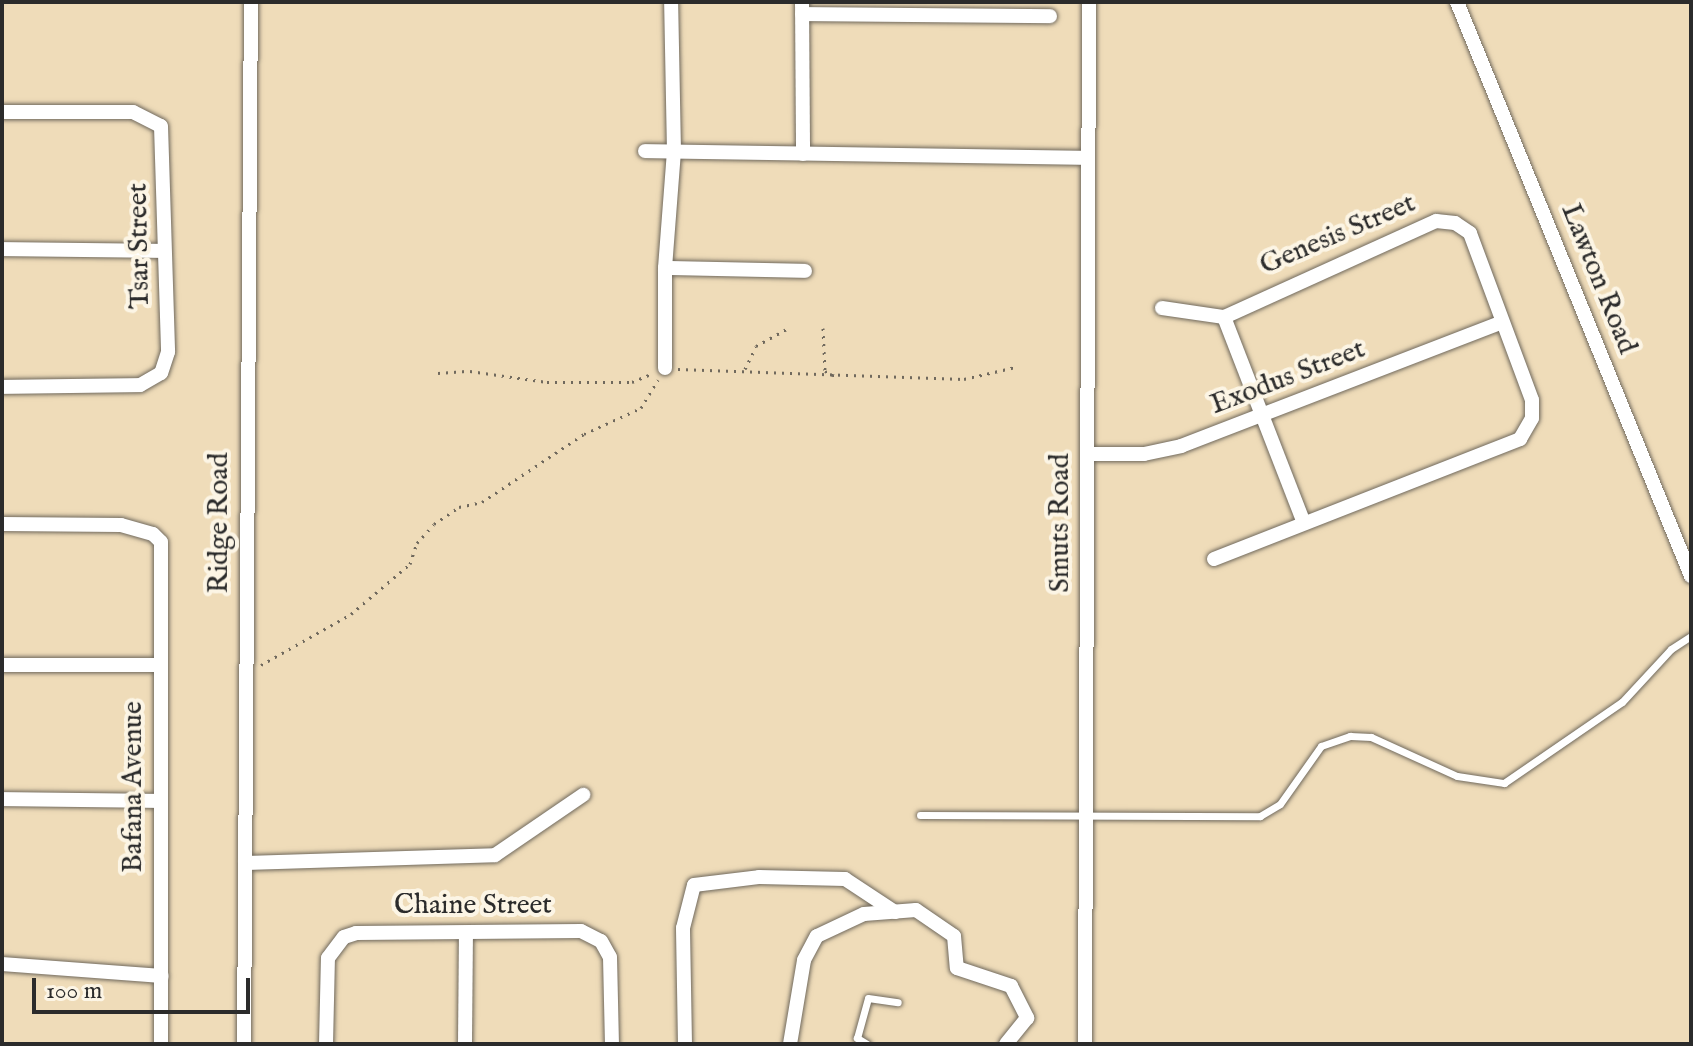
<!DOCTYPE html>
<html>
<head>
<meta charset="utf-8">
<style>
	body { margin:0 }
	#map { position:relative; width:1693px; height:1046px; overflow:hidden; background:#efdcb9; font-family:"IM FELL English",serif }
	div>[style] { position:absolute }
	.path>* { height:3px; margin-top:-1.5px; transform-origin:0; background:repeating-linear-gradient(90deg,#70695d 0 2px,transparent 0 8px) }
	.roads { filter:drop-shadow(0 0 2px #70695d) drop-shadow(0 0 2px #70695d) }
	.service>* { height:7px; margin:-3.5px; padding:0 3.5px; transform-origin:3.5px; border-radius:3.5px; background:#fff }
	.minor>* { height:14px; margin:-7px; padding:0 7px; transform-origin:7px; border-radius:7px; background:#fff }
	span { translate:-50% -50%; white-space:nowrap; text-align:center; line-height:1.15; -webkit-text-stroke:8px #fcf5e5; paint-order:stroke }
	.street-label { font-size:28px; color:#2b2b2b }
	.frame { position:absolute; inset:0; border:4px solid #2b2b2b; pointer-events:none }
	.scale { position:absolute; left:32px; top:978px; width:218px; height:36px; box-sizing:border-box; border:4px solid #2b2b2b; border-top:0; padding-left:10px; font-size:24px; line-height:28px; white-space:nowrap; color:#2b2b2b; -webkit-text-stroke:6px #fcf5e5; paint-order:stroke }
</style>
</head>
<body>
<div id="map">
	<div class="path">
		<div style="left:823px;top:328px;width:43px;rotate:87.3deg"></div>
		<div style="left:825px;top:371px;width:11px;rotate:27deg"></div>
		<div style="left:678px;top:369px;width:286px;rotate:2deg"></div>
		<div style="left:964px;top:379px;width:53px;rotate:-13deg"></div>
		<div style="left:745px;top:369px;width:25px;rotate:-64deg"></div>
		<div style="left:756px;top:346px;width:39px;rotate:-29deg"></div>
		<div style="left:438px;top:373px;width:32px;rotate:-4deg"></div>
		<div style="left:470px;top:371px;width:78px;rotate:8.1deg"></div>
		<div style="left:547px;top:382px;width:85px"></div>
		<div style="left:632px;top:382px;width:21px;rotate:-23deg"></div>
		<div style="left:261px;top:665px;width:103px;rotate:-29.5deg"></div>
		<div style="left:351px;top:614px;width:77px;rotate:-40.3deg"></div>
		<div style="left:410px;top:564px;width:22px;rotate:-72deg"></div>
		<div style="left:417px;top:543px;width:25px;rotate:-48deg"></div>
		<div style="left:434px;top:524px;width:30px;rotate:-34deg"></div>
		<div style="left:459px;top:507px;width:24px;rotate:-12deg"></div>
		<div style="left:482px;top:502px;width:123px;rotate:-33.7deg"></div>
		<div style="left:584px;top:434px;width:63px;rotate:-24.5deg"></div>
		<div style="left:641px;top:408px;width:33px;rotate:-59deg"></div>
	</div>
	<div class="roads">
		<div class="service">
			<div style="left:920px;top:815px;width:340px;rotate:0.2deg"></div>
			<div style="left:1260px;top:816px;width:23px;rotate:-31deg"></div>
			<div style="left:1280px;top:804px;width:71px;rotate:-54.7deg"></div>
			<div style="left:1321px;top:746px;width:31px;rotate:-19deg"></div>
			<div style="left:1350px;top:736px;width:21px;rotate:3deg"></div>
			<div style="left:1371px;top:737px;width:94px;rotate:24.4deg"></div>
			<div style="left:1457px;top:776px;width:48px;rotate:8.5deg"></div>
			<div style="left:1504px;top:783px;width:143px;rotate:-34.5deg"></div>
			<div style="left:1622px;top:702px;width:72px;rotate:-47.2deg"></div>
			<div style="left:1671px;top:649px;width:24px;rotate:-33deg"></div>
			<div style="left:867px;top:1044px;width:12px;rotate:-149deg"></div>
			<div style="left:857px;top:1038px;width:41px;rotate:-74.6deg"></div>
			<div style="left:868px;top:998px;width:30px;rotate:8deg"></div>
		</div>
		<div class="minor">
			<div style="left:802px;top:2px;width:152px;rotate:89.6deg"></div>
			<div style="left:1457px;top:2px;width:620px;rotate:67.82deg"></div>
			<div style="left:802px;top:14px;width:248px;rotate:0.5deg"></div>
			<div style="left:2px;top:112px;width:131px"></div>
			<div style="left:133px;top:112px;width:31px;rotate:27deg"></div>
			<div style="left:161px;top:126px;width:226px;rotate:88.2deg"></div>
			<div style="left:168px;top:352px;width:22px;rotate:108deg"></div>
			<div style="left:161px;top:373px;width:24px;rotate:150deg"></div>
			<div style="left:140px;top:385px;width:138px;rotate:179.2deg"></div>
			<div style="left:645px;top:151px;width:443px;rotate:0.9deg"></div>
			<div style="left:2px;top:249px;width:162px;rotate:0.7deg"></div>
			<div style="left:665px;top:268px;width:140px;rotate:1.2deg"></div>
			<div style="left:1162px;top:308px;width:63px;rotate:8.3deg"></div>
			<div style="left:1224px;top:317px;width:221px;rotate:68.8deg"></div>
			<div style="left:665px;top:368px;width:100px;rotate:-90deg"></div>
			<div style="left:665px;top:268px;width:116px;rotate:-85.6deg"></div>
			<div style="left:674px;top:152px;width:150px;rotate:-91.1deg"></div>
			<div style="left:1087px;top:454px;width:57px"></div>
			<div style="left:1144px;top:454px;width:38px;rotate:-12deg"></div>
			<div style="left:1181px;top:446px;width:344px;rotate:-21.1deg"></div>
			<div style="left:2px;top:524px;width:119px;rotate:0.5deg"></div>
			<div style="left:121px;top:525px;width:33px;rotate:16deg"></div>
			<div style="left:153px;top:534px;width:11px;rotate:45deg"></div>
			<div style="left:161px;top:542px;width:502px;rotate:90deg"></div>
			<div style="left:1214px;top:559px;width:329px;rotate:-21.4deg"></div>
			<div style="left:1520px;top:439px;width:24px;rotate:-60deg"></div>
			<div style="left:1532px;top:418px;width:18px;rotate:-90deg"></div>
			<div style="left:1532px;top:400px;width:178px;rotate:-110.4deg"></div>
			<div style="left:1470px;top:233px;width:18px;rotate:-146deg"></div>
			<div style="left:1455px;top:223px;width:19px;rotate:-174deg"></div>
			<div style="left:1436px;top:221px;width:233px;rotate:155.6deg"></div>
			<div style="left:2px;top:665px;width:159px"></div>
			<div style="left:2px;top:799px;width:156px;rotate:0.7deg"></div>
			<div style="left:245px;top:863px;width:250px;rotate:-1.8deg"></div>
			<div style="left:495px;top:855px;width:107px;rotate:-34.3deg"></div>
			<div style="left:2px;top:964px;width:160px;rotate:4.3deg"></div>
			<div style="left:244px;top:1044px;width:1042px;rotate:-89.62deg"></div>
			<div style="left:326px;top:1044px;width:86px;rotate:-88.7deg"></div>
			<div style="left:328px;top:958px;width:26px;rotate:-53deg"></div>
			<div style="left:344px;top:937px;width:13px;rotate:-18deg"></div>
			<div style="left:356px;top:933px;width:225px;rotate:-0.5deg"></div>
			<div style="left:581px;top:931px;width:22px;rotate:27deg"></div>
			<div style="left:601px;top:941px;width:18px;rotate:61deg"></div>
			<div style="left:610px;top:957px;width:87px;rotate:88.7deg"></div>
			<div style="left:465px;top:1044px;width:110px;rotate:-89.5deg"></div>
			<div style="left:685px;top:1044px;width:116px;rotate:-91deg"></div>
			<div style="left:683px;top:928px;width:44px;rotate:-75.7deg"></div>
			<div style="left:694px;top:885px;width:65px;rotate:-7deg"></div>
			<div style="left:759px;top:877px;width:86px;rotate:1.3deg"></div>
			<div style="left:845px;top:879px;width:60px;rotate:33.4deg"></div>
			<div style="left:790px;top:1044px;width:85px;rotate:-80.5deg"></div>
			<div style="left:804px;top:960px;width:27px;rotate:-62deg"></div>
			<div style="left:817px;top:936px;width:52px;rotate:-25.1deg"></div>
			<div style="left:864px;top:914px;width:52px;rotate:-4.4deg"></div>
			<div style="left:916px;top:910px;width:46px;rotate:34.4deg"></div>
			<div style="left:954px;top:936px;width:32px;rotate:85deg"></div>
			<div style="left:957px;top:968px;width:57px;rotate:18.4deg"></div>
			<div style="left:1011px;top:986px;width:36px;rotate:63deg"></div>
			<div style="left:1027px;top:1018px;width:33px;rotate:129deg"></div>
			<div style="left:1085px;top:1044px;width:1042px;rotate:-89.78deg"></div>
		</div>
	</div>
	<div class="street-label">
		<span style="left:1338px;top:235px;rotate:-23deg">Genesis Street</span>
		<span style="left:140px;top:246px;rotate:-91deg">Tsar Street</span>
		<span style="left:1598px;top:279px;rotate:68deg">Lawton Road</span>
		<span style="left:1288px;top:378px;rotate:-21deg">Exodus Street</span>
		<span style="left:220px;top:523px;rotate:-90deg">Ridge Road</span>
		<span style="left:1061px;top:523px;rotate:-90deg">Smuts Road</span>
		<span style="left:134px;top:787px;rotate:-90deg">Bafana Avenue</span>
		<span style="left:473px;top:906px">Chaine Street</span>
	</div>
	<div class="frame"></div>
	<div class="scale">100 m</div>
</div>
</body>
</html>
